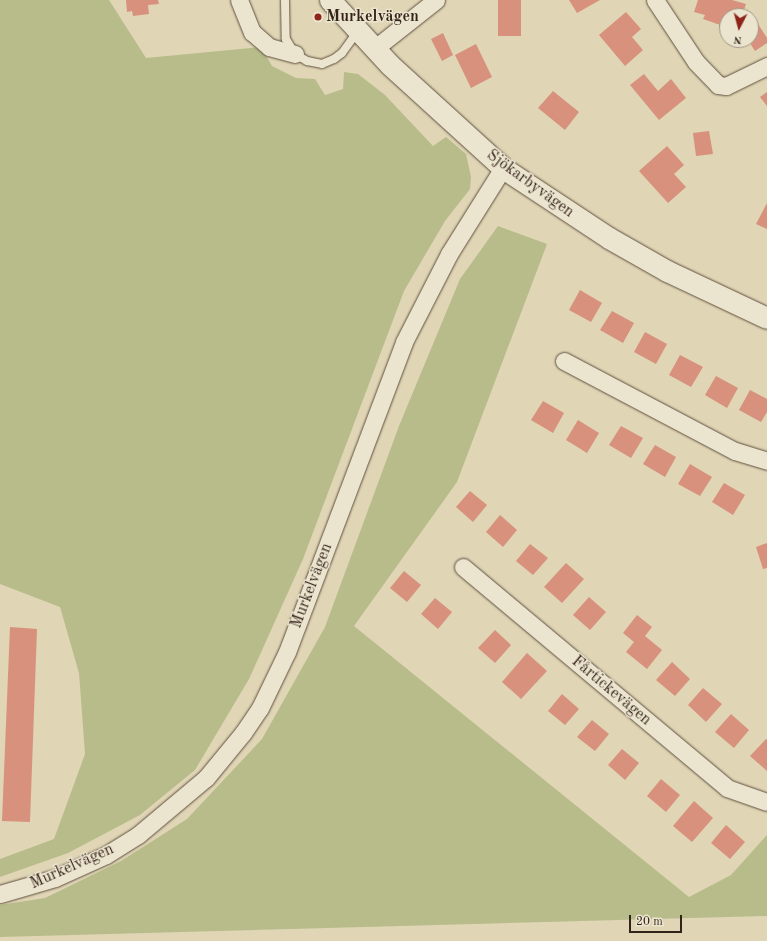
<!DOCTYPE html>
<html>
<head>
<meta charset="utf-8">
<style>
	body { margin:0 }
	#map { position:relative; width:767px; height:941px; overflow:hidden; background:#e0d5b5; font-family:"Old Standard TT",serif }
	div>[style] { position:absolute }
	.green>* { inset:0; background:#b7bc8a }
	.building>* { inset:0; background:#d7917c }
	.roads { filter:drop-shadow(0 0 1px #5f503f) drop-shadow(0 0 1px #5f503f) }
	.service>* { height:8px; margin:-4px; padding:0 4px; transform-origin:4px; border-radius:4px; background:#ebe4cf }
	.minor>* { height:17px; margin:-8.5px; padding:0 8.5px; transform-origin:8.5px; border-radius:8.5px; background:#ebe4cf }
	.tertiary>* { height:21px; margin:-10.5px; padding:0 10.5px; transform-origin:10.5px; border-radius:10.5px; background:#ebe4cf }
	.dots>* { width:11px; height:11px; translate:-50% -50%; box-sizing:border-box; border:2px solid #ebe4cf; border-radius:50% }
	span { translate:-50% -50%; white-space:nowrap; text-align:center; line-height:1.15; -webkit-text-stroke:3px #ebe4cf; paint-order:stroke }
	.poi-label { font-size:16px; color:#342318; font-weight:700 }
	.left { translate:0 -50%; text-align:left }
	.street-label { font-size:16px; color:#342318 }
	.north { position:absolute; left:719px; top:8px; width:40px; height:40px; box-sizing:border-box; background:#ebe4cf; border:1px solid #a29786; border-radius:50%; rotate:186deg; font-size:11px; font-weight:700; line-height:16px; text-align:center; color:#342318 }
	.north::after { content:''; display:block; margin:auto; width:14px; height:18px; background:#8f2418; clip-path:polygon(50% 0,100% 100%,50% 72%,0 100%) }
	.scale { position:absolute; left:629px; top:915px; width:53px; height:18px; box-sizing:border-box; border:2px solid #342318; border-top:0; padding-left:5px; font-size:12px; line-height:14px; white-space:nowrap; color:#342318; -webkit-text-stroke:3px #ebe4cf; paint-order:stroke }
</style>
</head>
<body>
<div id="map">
	<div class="green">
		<div style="clip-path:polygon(0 0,109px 0,146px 58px,261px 47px,272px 66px,296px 78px,315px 79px,325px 95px,343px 89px,344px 72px,358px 74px,385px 95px,433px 146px,446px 137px,466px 154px,471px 177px,470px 189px,445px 221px,404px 291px,303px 559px,249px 679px,195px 770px,140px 815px,68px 853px,0 877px,0 859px,54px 839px,85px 754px,79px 673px,60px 607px,0 584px)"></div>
		<div style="clip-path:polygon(498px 226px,547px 244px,457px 482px,354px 626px,689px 897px,731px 875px,767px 835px,767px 916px,0 937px,0 905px,45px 898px,121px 861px,187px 819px,262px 739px,325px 627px,399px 426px,460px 279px)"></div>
	</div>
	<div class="building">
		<div style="clip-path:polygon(126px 0,158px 0,159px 4px,148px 5px,149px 14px,133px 16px,132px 11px,127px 12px)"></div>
		<div style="clip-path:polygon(498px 0,521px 0,521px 36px,498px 36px)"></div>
		<div style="clip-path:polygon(569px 0,600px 0,577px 13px)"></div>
		<div style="clip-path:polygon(698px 0,732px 0,746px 4px,742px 16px,727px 16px,727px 22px,724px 22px,723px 26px,703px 19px,705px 15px,694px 12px)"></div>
		<div style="clip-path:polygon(626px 12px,641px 29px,632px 37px,643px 50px,625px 66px,599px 35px)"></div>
		<div style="clip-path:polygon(756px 21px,767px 38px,767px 43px,755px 51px,748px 40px,751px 40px,751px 25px)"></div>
		<div style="clip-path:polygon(443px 33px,453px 55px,442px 61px,431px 39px)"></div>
		<div style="clip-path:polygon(476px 44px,492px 77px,471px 88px,455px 55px)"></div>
		<div style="clip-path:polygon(644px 74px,658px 91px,671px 79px,686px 98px,659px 120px,630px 85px)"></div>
		<div style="clip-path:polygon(553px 91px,579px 112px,565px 130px,538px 108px)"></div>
		<div style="clip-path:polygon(767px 92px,767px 106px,760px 97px)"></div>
		<div style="clip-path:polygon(709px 131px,713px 154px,696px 156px,693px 133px)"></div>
		<div style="clip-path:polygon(667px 146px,684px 165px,674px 174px,686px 187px,668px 203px,639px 171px)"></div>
		<div style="clip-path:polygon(767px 203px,767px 229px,756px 224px)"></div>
		<div style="clip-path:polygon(580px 290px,602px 303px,591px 322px,569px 310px)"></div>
		<div style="clip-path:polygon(612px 311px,634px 323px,623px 343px,600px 330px)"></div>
		<div style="clip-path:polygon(645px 332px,667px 344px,656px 364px,634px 352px)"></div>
		<div style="clip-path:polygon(680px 355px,703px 367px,691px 387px,669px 375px)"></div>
		<div style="clip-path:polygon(716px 376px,738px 388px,727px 408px,705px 395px)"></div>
		<div style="clip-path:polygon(750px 390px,767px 399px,767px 412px,761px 422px,739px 410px)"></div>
		<div style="clip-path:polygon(543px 401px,564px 413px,553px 433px,531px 420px)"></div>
		<div style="clip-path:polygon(578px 420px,599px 433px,587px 453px,566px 440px)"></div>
		<div style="clip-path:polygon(621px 426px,643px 438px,631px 458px,609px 445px)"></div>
		<div style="clip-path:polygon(655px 445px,676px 457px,665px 477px,643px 464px)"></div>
		<div style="clip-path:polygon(690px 464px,712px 477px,700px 496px,678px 484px)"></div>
		<div style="clip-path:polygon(724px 483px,745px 495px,733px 515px,712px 502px)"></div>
		<div style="clip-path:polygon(470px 491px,487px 505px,473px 522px,456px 507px)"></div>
		<div style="clip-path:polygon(500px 515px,517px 530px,503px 547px,486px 532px)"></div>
		<div style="clip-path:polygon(767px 543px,767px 568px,763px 569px,756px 547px)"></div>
		<div style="clip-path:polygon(530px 544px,548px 558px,533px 575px,516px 561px)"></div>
		<div style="clip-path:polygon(566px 563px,584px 579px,562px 603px,544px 587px)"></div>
		<div style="clip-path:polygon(404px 571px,421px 585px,407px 602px,390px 588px)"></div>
		<div style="clip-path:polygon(589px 597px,606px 612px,590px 630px,573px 615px)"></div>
		<div style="clip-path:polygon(435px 598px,452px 612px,438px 629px,421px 614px)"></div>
		<div style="clip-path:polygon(637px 615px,652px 627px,645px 636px,662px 650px,647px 669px,626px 652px,634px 642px,623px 633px)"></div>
		<div style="clip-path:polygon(10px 627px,37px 629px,30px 822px,2px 821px)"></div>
		<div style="clip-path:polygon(495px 630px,511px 645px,495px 663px,478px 648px)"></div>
		<div style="clip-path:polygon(527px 653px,547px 671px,521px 699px,502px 682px)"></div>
		<div style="clip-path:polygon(672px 662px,690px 679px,675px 696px,656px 680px)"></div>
		<div style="clip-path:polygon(703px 688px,722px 704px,706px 722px,688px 705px)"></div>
		<div style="clip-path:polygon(562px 694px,579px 709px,565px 725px,548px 711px)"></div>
		<div style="clip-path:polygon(731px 714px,749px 730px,734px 748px,715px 732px)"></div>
		<div style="clip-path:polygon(592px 720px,609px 734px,595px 751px,577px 737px)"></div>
		<div style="clip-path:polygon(766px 739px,767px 740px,767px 771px,750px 756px)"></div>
		<div style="clip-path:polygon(622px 749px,639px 763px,625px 780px,608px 765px)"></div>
		<div style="clip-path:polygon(661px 779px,680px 795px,666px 812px,647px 796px)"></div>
		<div style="clip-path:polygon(694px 801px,713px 818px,692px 842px,673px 826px)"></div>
		<div style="clip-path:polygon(726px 825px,745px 842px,730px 859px,711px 843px)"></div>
	</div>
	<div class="roads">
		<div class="service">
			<div style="left:285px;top:0;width:39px;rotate:89deg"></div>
			<div style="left:286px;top:39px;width:17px;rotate:59deg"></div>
			<div style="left:295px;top:54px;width:14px;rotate:30deg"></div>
			<div style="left:307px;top:61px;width:15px;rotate:11deg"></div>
			<div style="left:322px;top:64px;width:13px;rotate:-23deg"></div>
			<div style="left:334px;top:59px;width:10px;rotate:-37deg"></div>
			<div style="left:342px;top:53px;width:27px;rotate:-54deg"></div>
		</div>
		<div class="minor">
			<div style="left:239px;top:0;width:35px;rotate:68deg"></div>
			<div style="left:252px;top:32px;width:23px;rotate:41deg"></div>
			<div style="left:269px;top:47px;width:27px;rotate:15deg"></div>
			<div style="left:655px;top:0;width:74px;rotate:56.5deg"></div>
			<div style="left:696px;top:62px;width:32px;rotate:46deg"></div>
			<div style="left:718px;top:85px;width:8px;rotate:7deg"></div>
			<div style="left:726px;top:86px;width:46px;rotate:-26deg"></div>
			<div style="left:374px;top:49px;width:79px;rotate:-38.3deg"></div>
			<div style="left:564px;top:361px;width:193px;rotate:27.8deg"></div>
			<div style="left:735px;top:451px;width:34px;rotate:17deg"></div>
			<div style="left:463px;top:567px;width:344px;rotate:39.9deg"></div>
			<div style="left:727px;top:788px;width:42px;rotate:19.3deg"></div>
			<div style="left:0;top:894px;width:57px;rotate:-16.2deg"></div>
			<div style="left:55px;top:878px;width:56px;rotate:-24.3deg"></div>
			<div style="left:106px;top:855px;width:38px;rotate:-32deg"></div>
			<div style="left:138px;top:835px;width:89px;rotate:-40deg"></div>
			<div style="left:206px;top:778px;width:58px;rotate:-50.6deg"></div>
			<div style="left:243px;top:733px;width:30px;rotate:-56deg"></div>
			<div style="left:260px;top:708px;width:62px;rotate:-64.3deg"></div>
			<div style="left:287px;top:652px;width:331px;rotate:-69.3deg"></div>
			<div style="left:404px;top:342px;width:99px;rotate:-62.9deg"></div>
			<div style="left:449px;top:254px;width:102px;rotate:-57.9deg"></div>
		</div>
		<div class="tertiary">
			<div style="left:330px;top:0;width:88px;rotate:47.3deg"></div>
			<div style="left:390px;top:65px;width:153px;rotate:42.3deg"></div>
			<div style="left:503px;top:168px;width:127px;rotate:33.4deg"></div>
			<div style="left:609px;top:238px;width:67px;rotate:29.6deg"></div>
			<div style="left:667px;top:271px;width:110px;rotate:25.2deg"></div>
		</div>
	</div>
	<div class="dots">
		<div style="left:318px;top:17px;background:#8f2418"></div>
	</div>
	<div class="poi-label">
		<span class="left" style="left:326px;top:17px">Murkelvägen</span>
	</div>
	<div class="street-label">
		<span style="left:530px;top:184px;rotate:36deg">Sjökarbyvägen</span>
		<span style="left:312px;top:586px;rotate:-69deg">Murkelvägen</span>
		<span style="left:611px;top:691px;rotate:40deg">Fårtickevägen</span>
		<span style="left:72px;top:867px;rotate:-24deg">Murkelvägen</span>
	</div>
	<div class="north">N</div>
	<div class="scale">20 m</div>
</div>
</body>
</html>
